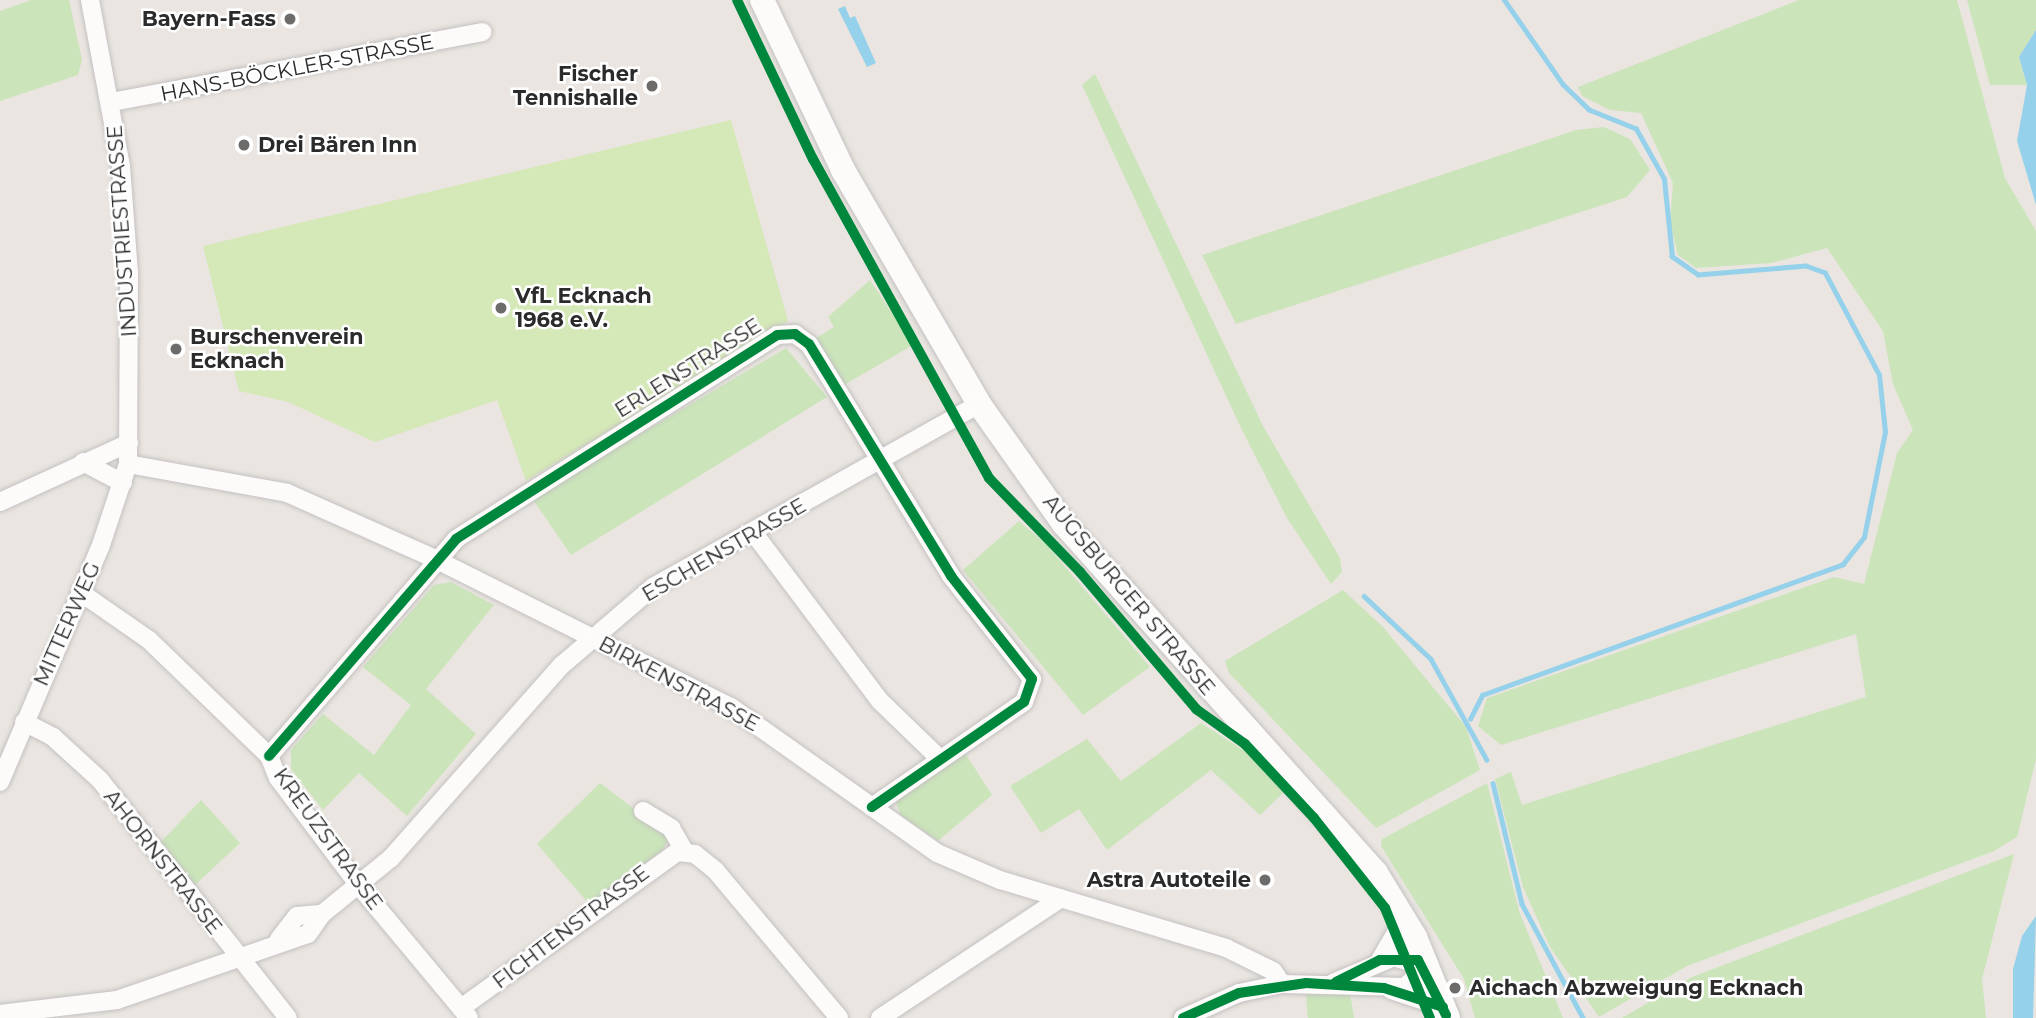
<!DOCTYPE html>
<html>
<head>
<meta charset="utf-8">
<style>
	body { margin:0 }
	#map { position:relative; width:2036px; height:1018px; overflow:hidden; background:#eae5e0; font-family:Montserrat,sans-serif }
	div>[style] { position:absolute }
	.green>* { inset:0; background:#cbe4ba }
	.pitch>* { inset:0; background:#d5e8b7 }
	.water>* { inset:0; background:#95d1ea }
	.stream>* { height:4.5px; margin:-2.25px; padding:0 2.25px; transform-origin:2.25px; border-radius:2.25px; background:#95d1ea }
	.roads { filter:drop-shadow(0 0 2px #c3c1c1) drop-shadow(0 0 2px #c3c1c1) }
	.minor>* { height:18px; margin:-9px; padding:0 9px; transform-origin:9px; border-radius:9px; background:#fcfbfa }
	.secondary>* { height:24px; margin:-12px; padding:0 12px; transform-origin:12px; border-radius:12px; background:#fcfbfa }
	.cycleway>* { height:10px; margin:-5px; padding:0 5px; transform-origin:5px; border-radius:5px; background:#00873e }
	.dots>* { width:19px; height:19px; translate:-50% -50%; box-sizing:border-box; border:4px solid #fff; border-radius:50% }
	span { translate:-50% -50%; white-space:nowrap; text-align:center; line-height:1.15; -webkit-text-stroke:5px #fff; paint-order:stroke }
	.poi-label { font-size:21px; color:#2b2b2b; font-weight:700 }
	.right { translate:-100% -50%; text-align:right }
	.left { translate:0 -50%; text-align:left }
	.street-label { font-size:21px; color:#2b2b2b }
</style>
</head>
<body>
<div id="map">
	<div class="green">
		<div style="clip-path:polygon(31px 0,69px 0,82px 60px,78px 75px,0 101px,0 11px)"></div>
		<div style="clip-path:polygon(1799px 0,1957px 0,2005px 178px,2036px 231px,2036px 759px,2017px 837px,1994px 851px,1687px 966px,1599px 1017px,1550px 947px,1523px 887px,1495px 779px,1511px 772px,1522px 805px,1866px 697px,1856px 634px,1501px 745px,1478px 726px,1487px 698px,1834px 577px,1864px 584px,1897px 453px,1913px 430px,1893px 384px,1883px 331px,1827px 248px,1771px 263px,1696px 268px,1678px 255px,1670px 223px,1673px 183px,1641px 113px,1610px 110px,1582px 96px,1578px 87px)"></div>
		<div style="clip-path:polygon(1967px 0,2036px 0,2036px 30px,2019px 57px,2027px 85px,1990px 85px)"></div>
		<div style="clip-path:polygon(1095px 74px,1263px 426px,1340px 558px,1342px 572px,1331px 584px,1287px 518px,1241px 428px,1082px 85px)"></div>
		<div style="clip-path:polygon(1604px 127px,1630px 139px,1650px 170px,1627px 197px,1236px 324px,1202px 255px,1576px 130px)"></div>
		<div style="clip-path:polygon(870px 280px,913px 345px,842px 386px,813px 340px,834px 327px,828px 317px)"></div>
		<div style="clip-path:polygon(786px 348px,827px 397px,571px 555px,532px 498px)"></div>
		<div style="clip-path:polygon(1019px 521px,1046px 544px,1150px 667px,1083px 715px,963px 570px)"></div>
		<div style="clip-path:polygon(451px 582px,494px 605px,426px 689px,476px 734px,407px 816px,359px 773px,323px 810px,291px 769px,291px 750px,323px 714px,374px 755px,411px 705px,363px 667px,434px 585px)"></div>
		<div style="clip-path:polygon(1343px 590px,1383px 627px,1466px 727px,1480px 770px,1376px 828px,1229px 673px,1225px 661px)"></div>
		<div style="clip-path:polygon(1201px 723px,1246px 752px,1284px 792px,1260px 815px,1211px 770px,1107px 850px,1079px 809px,1041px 833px,1010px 786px,1087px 739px,1121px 781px)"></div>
		<div style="clip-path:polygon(965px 753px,992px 795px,938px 841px,901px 816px,896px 802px)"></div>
		<div style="clip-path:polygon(600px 783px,671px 837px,661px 852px,589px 904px,537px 844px)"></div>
		<div style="clip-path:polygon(1487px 783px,1519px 911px,1563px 1018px,1475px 1018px,1464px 979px,1381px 846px,1382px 839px)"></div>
		<div style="clip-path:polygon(201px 800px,240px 843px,194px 886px,159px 844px)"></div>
		<div style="clip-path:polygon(2014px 854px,1982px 979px,1986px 1018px,1622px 1018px,1692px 977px)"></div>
		<div style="clip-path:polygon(1350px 993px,1354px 1018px,1308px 1018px,1306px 994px)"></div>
	</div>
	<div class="pitch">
		<div style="clip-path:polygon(731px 120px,788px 321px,526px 481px,497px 400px,375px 442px,288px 402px,239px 391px,203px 246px)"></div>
	</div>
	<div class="water">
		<div style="clip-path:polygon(845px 6px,850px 18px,855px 16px,876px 63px,867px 67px,838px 9px)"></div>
		<div style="clip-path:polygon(2036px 30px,2036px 205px,2017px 141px,2027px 85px,2019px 57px)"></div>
		<div style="clip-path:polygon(2036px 916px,2033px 1018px,2013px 1018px,2013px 969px,2022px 936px)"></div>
	</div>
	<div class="stream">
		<div style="left:1364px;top:596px;width:92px;rotate:43.2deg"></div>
		<div style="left:1431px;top:659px;width:115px;rotate:61deg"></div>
		<div style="left:1470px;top:719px;width:27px;rotate:-63deg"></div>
		<div style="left:1482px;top:695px;width:384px;rotate:-19.9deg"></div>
		<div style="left:1843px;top:564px;width:34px;rotate:-52deg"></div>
		<div style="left:1864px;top:537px;width:107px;rotate:-78.7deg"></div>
		<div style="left:1885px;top:432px;width:57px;rotate:-96deg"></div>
		<div style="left:1879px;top:375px;width:115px;rotate:-117.9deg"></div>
		<div style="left:1825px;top:273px;width:20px;rotate:-160deg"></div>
		<div style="left:1806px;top:266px;width:108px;rotate:175.2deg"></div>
		<div style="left:1698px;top:275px;width:32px;rotate:-145deg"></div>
		<div style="left:1672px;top:257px;width:78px;rotate:-95.9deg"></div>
		<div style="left:1664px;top:179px;width:57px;rotate:-119.2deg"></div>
		<div style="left:1636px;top:129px;width:51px;rotate:-158deg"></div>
		<div style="left:1589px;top:110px;width:36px;rotate:-136deg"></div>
		<div style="left:1563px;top:85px;width:103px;rotate:-124.8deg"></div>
		<div style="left:1493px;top:783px;width:124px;rotate:76.5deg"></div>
		<div style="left:1522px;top:904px;width:129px;rotate:61.8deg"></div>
	</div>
	<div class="roads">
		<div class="minor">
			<div style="left:112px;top:102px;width:377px;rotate:-10.7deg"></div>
			<div style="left:83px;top:462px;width:45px;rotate:27.7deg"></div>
			<div style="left:128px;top:464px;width:162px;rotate:10.3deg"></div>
			<div style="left:287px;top:493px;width:162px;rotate:24deg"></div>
			<div style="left:435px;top:559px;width:331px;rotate:26.6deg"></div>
			<div style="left:731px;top:707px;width:252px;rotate:35.3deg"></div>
			<div style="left:937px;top:853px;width:69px;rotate:23.2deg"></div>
			<div style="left:1000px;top:880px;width:236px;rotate:16.7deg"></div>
			<div style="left:1226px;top:948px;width:52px;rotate:26.1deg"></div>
			<div style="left:1273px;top:971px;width:16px;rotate:55deg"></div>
			<div style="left:0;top:502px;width:142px;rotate:-24.6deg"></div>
			<div style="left:753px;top:532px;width:211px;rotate:53.1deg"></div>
			<div style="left:880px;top:701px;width:81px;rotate:44deg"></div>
			<div style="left:80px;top:592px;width:84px;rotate:34.8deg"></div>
			<div style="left:149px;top:640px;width:167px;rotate:44deg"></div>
			<div style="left:269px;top:756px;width:24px;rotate:68deg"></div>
			<div style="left:278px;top:778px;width:136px;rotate:53deg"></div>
			<div style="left:360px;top:887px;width:170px;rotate:50.2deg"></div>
			<div style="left:24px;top:722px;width:33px;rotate:27deg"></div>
			<div style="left:53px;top:737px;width:64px;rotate:42.5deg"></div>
			<div style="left:100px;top:780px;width:303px;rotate:51.7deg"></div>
			<div style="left:269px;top:756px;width:286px;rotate:-49.2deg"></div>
			<div style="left:456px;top:539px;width:380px;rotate:-32.4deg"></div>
			<div style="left:777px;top:335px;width:18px;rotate:-3deg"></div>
			<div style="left:795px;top:334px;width:17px;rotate:36deg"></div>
			<div style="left:809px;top:344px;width:272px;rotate:58.5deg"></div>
			<div style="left:951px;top:576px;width:131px;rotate:51.8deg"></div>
			<div style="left:1032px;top:679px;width:24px;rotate:109deg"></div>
			<div style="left:1024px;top:702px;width:185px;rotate:145.4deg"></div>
			<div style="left:0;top:782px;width:254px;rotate:-66.9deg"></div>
			<div style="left:100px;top:548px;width:89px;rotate:-71.6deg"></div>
			<div style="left:128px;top:464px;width:191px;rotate:-89.7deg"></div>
			<div style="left:129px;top:273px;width:107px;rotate:-94.3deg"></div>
			<div style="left:121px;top:166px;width:169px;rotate:-100.6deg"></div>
			<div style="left:643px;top:811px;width:33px;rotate:31deg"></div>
			<div style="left:671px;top:828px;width:28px;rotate:60deg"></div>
			<div style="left:279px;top:939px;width:29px;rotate:-52deg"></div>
			<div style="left:297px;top:916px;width:25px;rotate:-5deg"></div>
			<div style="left:1380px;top:960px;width:50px;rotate:-59.8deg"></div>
			<div style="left:1391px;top:990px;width:55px;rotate:18.1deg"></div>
			<div style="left:461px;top:1008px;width:266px;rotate:-35.8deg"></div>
			<div style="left:677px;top:852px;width:18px;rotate:6deg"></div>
			<div style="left:695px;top:854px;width:26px;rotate:39deg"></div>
			<div style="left:715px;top:870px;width:193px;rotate:50deg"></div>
			<div style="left:0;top:1014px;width:118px;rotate:-6.8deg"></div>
			<div style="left:117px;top:1000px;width:202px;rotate:-19.1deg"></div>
			<div style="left:308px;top:934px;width:24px;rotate:-55deg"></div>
			<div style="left:322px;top:914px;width:89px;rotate:-39.1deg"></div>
			<div style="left:391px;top:858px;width:258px;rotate:-48.5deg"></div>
			<div style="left:562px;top:665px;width:120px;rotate:-40.6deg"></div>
			<div style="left:653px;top:587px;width:374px;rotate:-29.3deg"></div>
			<div style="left:880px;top:1018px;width:217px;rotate:-33.5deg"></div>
			<div style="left:1183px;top:1018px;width:61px;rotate:-24.1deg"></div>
			<div style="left:1239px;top:993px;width:44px;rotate:-11.8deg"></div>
			<div style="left:1282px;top:984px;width:123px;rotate:1.4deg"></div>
			<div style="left:1405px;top:987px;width:29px;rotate:-44deg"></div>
			<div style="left:1426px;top:967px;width:34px;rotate:-163deg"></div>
			<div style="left:1394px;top:957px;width:66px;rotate:156.9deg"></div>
		</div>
		<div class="secondary">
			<div style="left:762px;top:0;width:188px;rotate:64.5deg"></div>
			<div style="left:843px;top:170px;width:271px;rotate:59.8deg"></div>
			<div style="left:979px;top:404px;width:147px;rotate:54.7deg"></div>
			<div style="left:1064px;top:524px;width:468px;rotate:48.2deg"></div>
			<div style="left:1376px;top:873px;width:75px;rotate:58.6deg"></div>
			<div style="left:1415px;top:937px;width:87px;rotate:67.8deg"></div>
		</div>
	</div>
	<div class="cycleway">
		<div style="left:737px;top:0;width:176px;rotate:64.5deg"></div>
		<div style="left:813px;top:159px;width:364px;rotate:61.1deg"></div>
		<div style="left:989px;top:478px;width:131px;rotate:45.9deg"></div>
		<div style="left:1080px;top:572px;width:180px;rotate:49.7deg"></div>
		<div style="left:1196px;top:709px;width:60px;rotate:35.5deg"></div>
		<div style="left:1245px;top:744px;width:101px;rotate:47deg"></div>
		<div style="left:1314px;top:818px;width:115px;rotate:51.7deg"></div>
		<div style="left:1385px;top:908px;width:119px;rotate:67.8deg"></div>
		<div style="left:269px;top:756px;width:286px;rotate:-49.2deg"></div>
		<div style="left:456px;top:539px;width:380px;rotate:-32.4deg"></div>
		<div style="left:777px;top:335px;width:18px;rotate:-3deg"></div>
		<div style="left:795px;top:334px;width:17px;rotate:36deg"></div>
		<div style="left:809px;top:344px;width:272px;rotate:58.5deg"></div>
		<div style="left:951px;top:576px;width:131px;rotate:51.8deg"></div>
		<div style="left:1032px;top:679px;width:24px;rotate:109deg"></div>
		<div style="left:1024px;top:702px;width:185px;rotate:145.4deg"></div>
		<div style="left:1336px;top:982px;width:49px;rotate:-26.6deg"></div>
		<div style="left:1380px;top:960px;width:38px"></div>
		<div style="left:1418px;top:960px;width:62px;rotate:63deg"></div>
		<div style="left:1183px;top:1018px;width:61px;rotate:-24.1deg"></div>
		<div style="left:1239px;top:993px;width:68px;rotate:-8.5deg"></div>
		<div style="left:1306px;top:983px;width:78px;rotate:3.7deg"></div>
		<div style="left:1384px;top:988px;width:62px;rotate:17.9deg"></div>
	</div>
	<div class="dots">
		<div style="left:290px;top:19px;background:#6e6c6a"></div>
		<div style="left:652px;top:86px;background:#6e6c6a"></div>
		<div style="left:244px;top:145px;background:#6e6c6a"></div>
		<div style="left:501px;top:308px;background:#6e6c6a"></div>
		<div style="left:176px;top:349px;background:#6e6c6a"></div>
		<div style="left:1265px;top:880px;background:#6e6c6a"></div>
		<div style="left:1455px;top:988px;background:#6e6c6a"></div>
	</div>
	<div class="poi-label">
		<span class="right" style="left:276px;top:19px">Bayern-Fass</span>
		<span class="right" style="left:638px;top:86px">Fischer<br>Tennishalle</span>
		<span class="left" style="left:258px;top:145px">Drei Bären Inn</span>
		<span class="left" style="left:515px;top:308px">VfL Ecknach<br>1968 e.V.</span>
		<span class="left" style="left:190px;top:349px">Burschenverein<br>Ecknach</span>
		<span class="right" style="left:1251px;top:880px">Astra Autoteile</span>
		<span class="left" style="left:1469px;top:988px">Aichach Abzweigung Ecknach</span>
	</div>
	<div class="street-label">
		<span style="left:297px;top:68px;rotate:-11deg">HANS-BÖCKLER-STRASSE</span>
		<span style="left:122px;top:231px;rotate:-94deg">INDUSTRIESTRASSE</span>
		<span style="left:688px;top:368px;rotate:-32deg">ERLENSTRASSE</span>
		<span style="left:724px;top:550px;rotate:-30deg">ESCHENSTRASSE</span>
		<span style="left:1129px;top:595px;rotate:50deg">AUGSBURGER STRASSE</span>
		<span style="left:67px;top:624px;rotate:-66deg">MITTERWEG</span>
		<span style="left:679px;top:684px;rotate:28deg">BIRKENSTRASSE</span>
		<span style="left:328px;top:839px;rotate:54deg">KREUZSTRASSE</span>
		<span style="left:163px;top:862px;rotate:52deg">AHORNSTRASSE</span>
		<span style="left:571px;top:927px;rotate:-37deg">FICHTENSTRASSE</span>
	</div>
</div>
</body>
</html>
